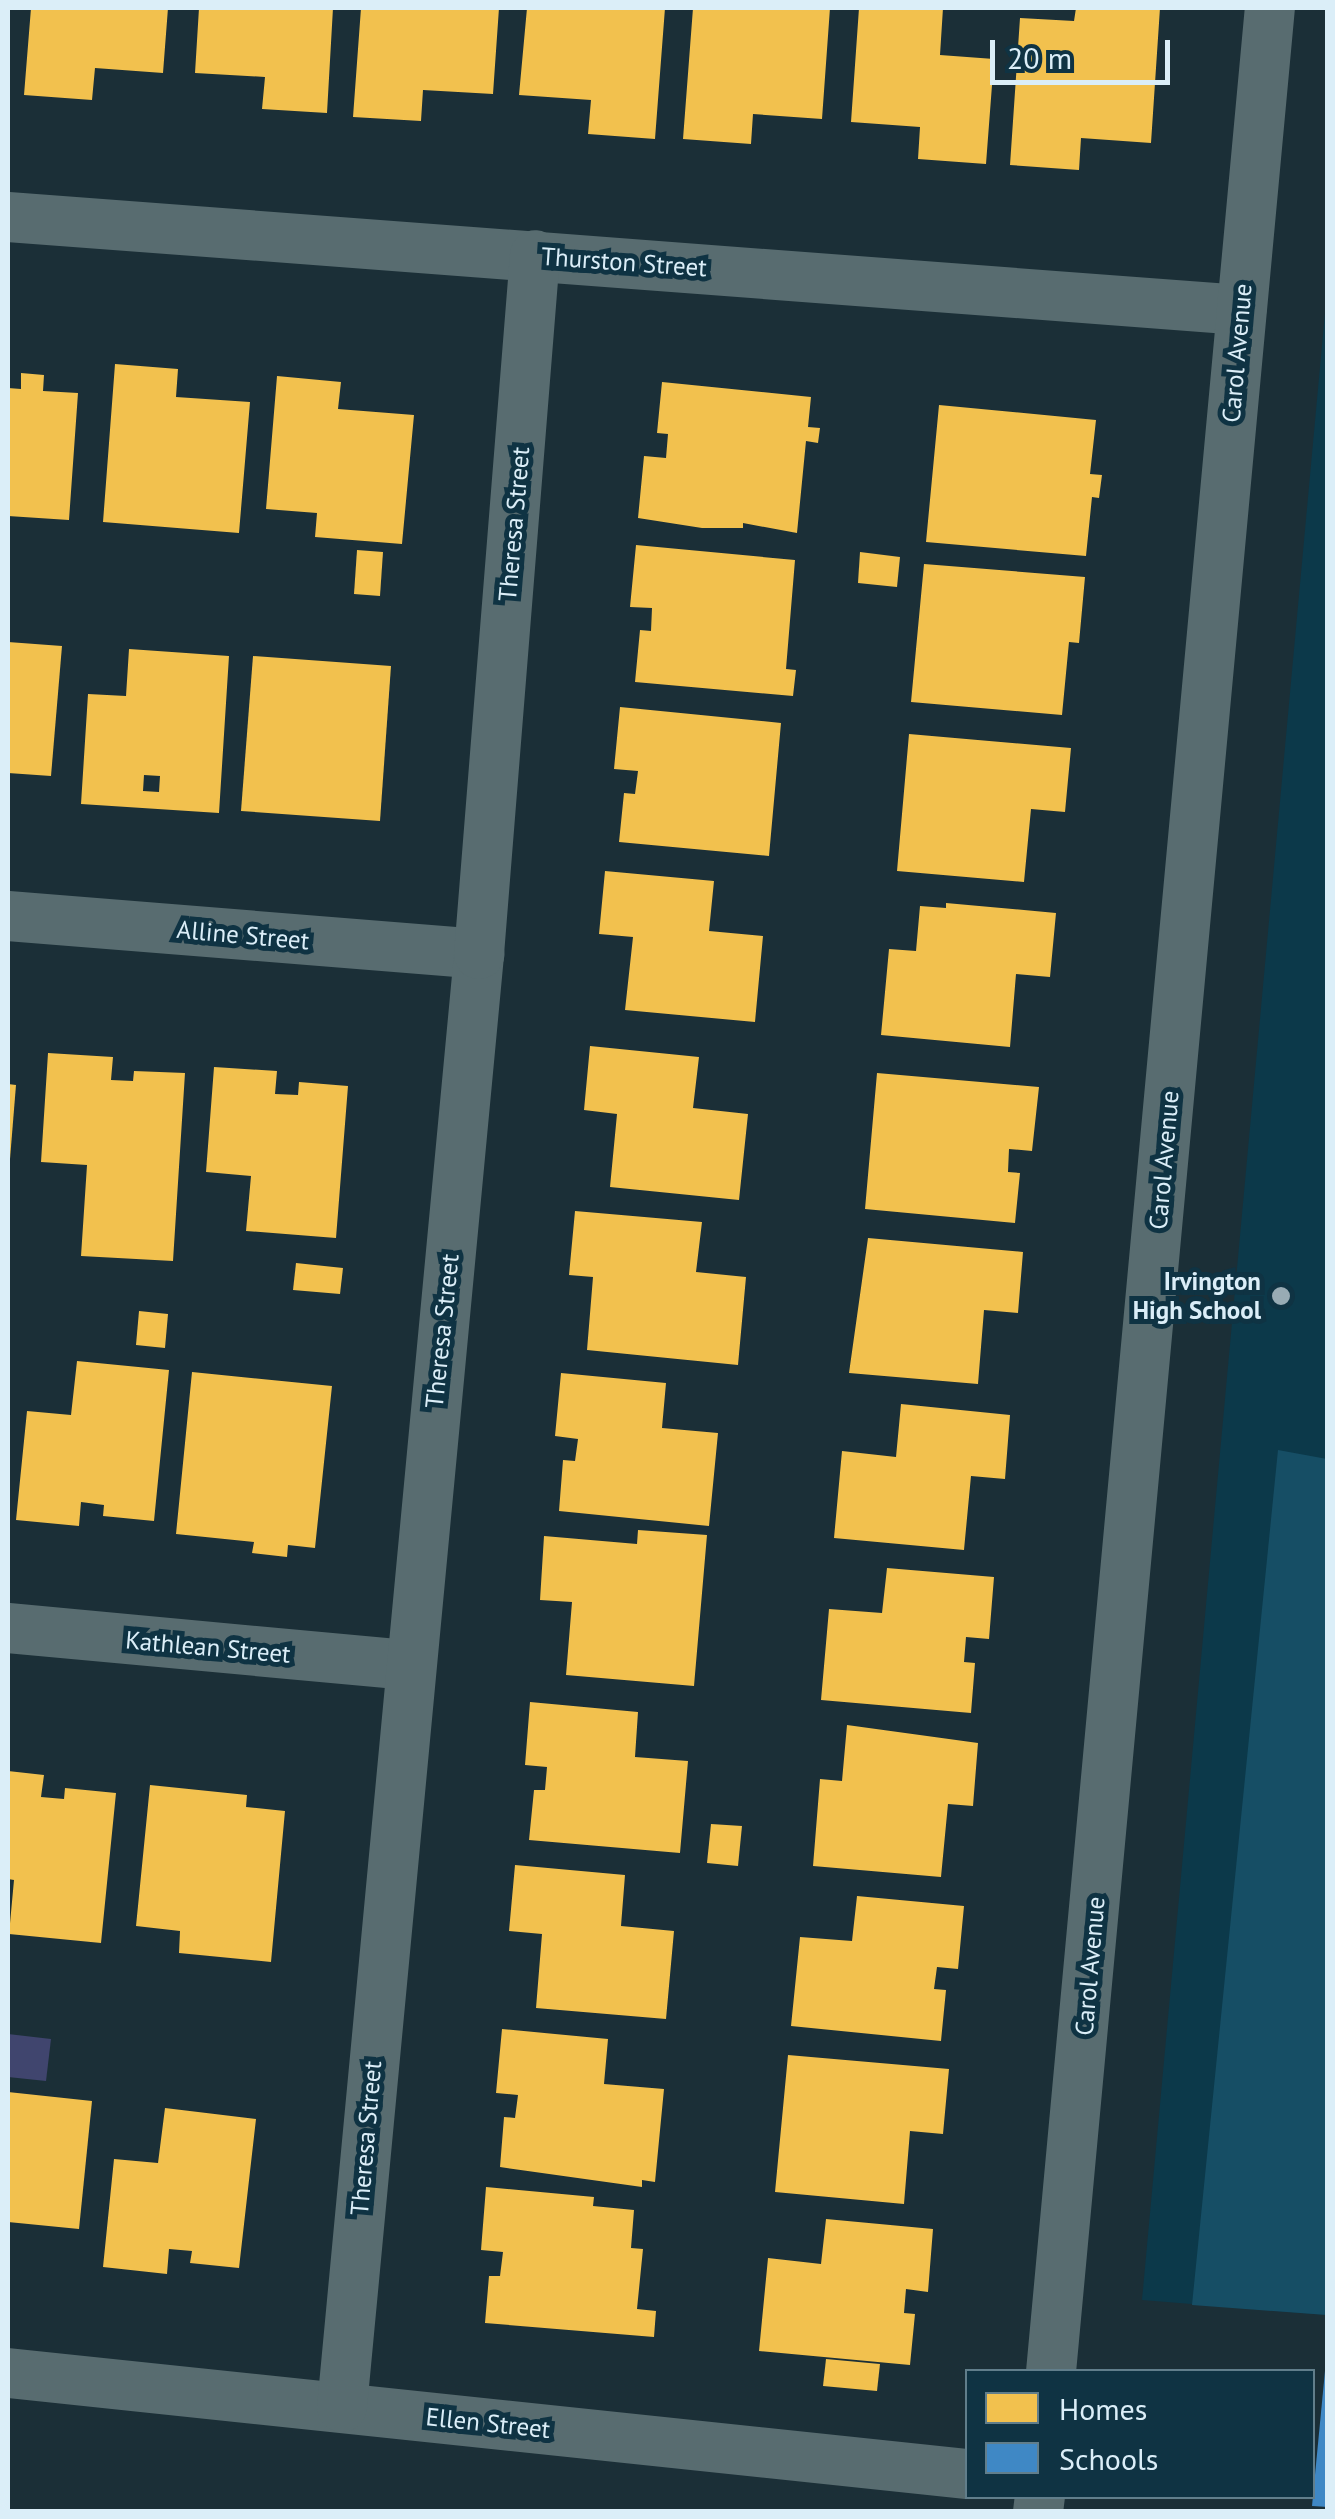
<!DOCTYPE html>
<html>
<head>
<meta charset="utf-8">
<style>
	body { margin:0 }
	#map { position:relative; width:1335px; height:2519px; overflow:hidden; background:#1b2f37; font-family:"PT Sans",sans-serif }
	div>[style] { position:absolute }
	.built>* { inset:0; background:#0c394a }
	.green>* { inset:0; background:#164e65 }
	.water>* { inset:0; background:#40456e }
	.homes>* { inset:0; background:#f2c14e }
	.schools>* { inset:0; background:#3f88c5 }
	.street>* { height:50px; margin:-25px; padding:0 25px; transform-origin:25px; border-radius:25px; background:#586c70 }
	.dots>* { width:28px; height:28px; translate:-50% -50%; box-sizing:border-box; border:5px solid #0f3343; border-radius:50% }
	span { translate:-50% -50%; white-space:nowrap; text-align:center; line-height:1.15; -webkit-text-stroke:10px #0f3343; paint-order:stroke }
	.street-label { font-size:25px; color:#dbeef8 }
	.poi-label { font-size:25px; color:#dbeef8; font-weight:700 }
	.right { translate:-100% -50%; text-align:right }
	.frame { position:absolute; inset:0; border:10px solid #dbeef8; pointer-events:none }
	.legend { position:absolute; left:965px; top:2369px; width:350px; height:130px; box-sizing:border-box; background:#0f3343; border:2px solid #617e8b; margin:0; padding:12px 18px; list-style:none; font-size:30px; color:#dbeef8 }
	.legend li { display:flex; align-items:center; gap:20px; height:50px }
	.legend b { width:50px; border:2px solid #617e8b }
	.scale { position:absolute; left:990px; top:40px; width:180px; height:45px; box-sizing:border-box; border:5px solid #dbeef8; border-top:0; padding-left:12px; font-size:30px; line-height:35px; white-space:nowrap; color:#dbeef8; -webkit-text-stroke:8px #0f3343; paint-order:stroke }
</style>
</head>
<body>
<div id="map">
	<div class="built">
		<div style="clip-path:polygon(1327px 291px,1327px 2315px,1142px 2300px)"></div>
	</div>
	<div class="green">
		<div style="clip-path:polygon(1278px 1450px,1327px 1459px,1327px 2315px,1192px 2305px)"></div>
	</div>
	<div class="water">
		<div style="clip-path:polygon(8px 2034px,51px 2039px,46px 2081px,8px 2077px)"></div>
	</div>
	<div class="homes">
		<div style="clip-path:polygon(31px 8px,168px 8px,163px 73px,95px 68px,92px 100px,24px 95px)"></div>
		<div style="clip-path:polygon(199px 8px,333px 8px,327px 113px,262px 109px,265px 77px,195px 73px)"></div>
		<div style="clip-path:polygon(361px 8px,499px 8px,493px 94px,423px 90px,421px 121px,353px 117px)"></div>
		<div style="clip-path:polygon(527px 8px,665px 8px,655px 139px,588px 134px,591px 100px,519px 95px)"></div>
		<div style="clip-path:polygon(693px 8px,830px 8px,822px 119px,753px 114px,751px 144px,683px 139px)"></div>
		<div style="clip-path:polygon(859px 8px,943px 8px,940px 55px,994px 59px,986px 164px,918px 159px,920px 127px,851px 122px)"></div>
		<div style="clip-path:polygon(1076px 8px,1160px 8px,1151px 143px,1081px 138px,1079px 170px,1010px 165px,1020px 18px,1074px 21px)"></div>
		<div style="clip-path:polygon(115px 364px,178px 369px,176px 397px,250px 402px,239px 533px,103px 522px)"></div>
		<div style="clip-path:polygon(21px 373px,44px 375px,43px 391px,78px 393px,69px 520px,8px 516px,8px 388px,21px 389px)"></div>
		<div style="clip-path:polygon(277px 376px,341px 382px,338px 409px,414px 415px,402px 544px,315px 537px,317px 513px,266px 509px)"></div>
		<div style="clip-path:polygon(662px 382px,811px 397px,808px 427px,820px 428px,818px 443px,806px 441px,797px 533px,743px 523px,743px 528px,702px 528px,638px 518px,644px 456px,666px 458px,668px 434px,657px 433px)"></div>
		<div style="clip-path:polygon(939px 405px,1096px 420px,1090px 474px,1102px 475px,1099px 498px,1092px 497px,1086px 556px,926px 542px)"></div>
		<div style="clip-path:polygon(636px 545px,795px 560px,786px 669px,796px 670px,793px 696px,635px 682px,640px 630px,651px 631px,652px 608px,630px 607px)"></div>
		<div style="clip-path:polygon(357px 550px,383px 552px,380px 596px,354px 594px)"></div>
		<div style="clip-path:polygon(860px 552px,900px 557px,897px 587px,858px 583px)"></div>
		<div style="clip-path:polygon(924px 564px,1085px 577px,1079px 643px,1069px 642px,1062px 715px,911px 702px)"></div>
		<div style="clip-path:polygon(8px 642px,62px 646px,51px 776px,8px 773px)"></div>
		<div style="clip-path:polygon(evenodd,129px 649px,229px 656px,219px 813px,81px 804px,88px 694px,126px 696px,129px 649px,144px 775px,160px 776px,159px 792px,143px 791px,144px 775px)"></div>
		<div style="clip-path:polygon(253px 656px,391px 666px,380px 821px,241px 811px)"></div>
		<div style="clip-path:polygon(620px 707px,781px 723px,769px 856px,619px 842px,624px 793px,635px 794px,638px 771px,614px 769px)"></div>
		<div style="clip-path:polygon(909px 734px,1071px 748px,1065px 812px,1031px 809px,1024px 882px,897px 871px)"></div>
		<div style="clip-path:polygon(605px 871px,714px 881px,709px 931px,763px 936px,755px 1022px,625px 1010px,633px 937px,599px 934px)"></div>
		<div style="clip-path:polygon(946px 903px,1056px 913px,1050px 977px,1016px 974px,1010px 1047px,881px 1035px,889px 949px,916px 951px,920px 906px,946px 908px)"></div>
		<div style="clip-path:polygon(590px 1046px,699px 1057px,693px 1108px,748px 1114px,739px 1200px,610px 1187px,617px 1114px,584px 1110px)"></div>
		<div style="clip-path:polygon(48px 1053px,113px 1057px,111px 1080px,133px 1081px,134px 1071px,185px 1073px,173px 1261px,81px 1256px,87px 1165px,41px 1162px)"></div>
		<div style="clip-path:polygon(214px 1067px,277px 1071px,275px 1094px,298px 1095px,299px 1082px,348px 1086px,336px 1238px,246px 1231px,251px 1176px,206px 1172px)"></div>
		<div style="clip-path:polygon(877px 1073px,1039px 1087px,1032px 1151px,1009px 1149px,1008px 1172px,1020px 1173px,1015px 1223px,865px 1209px)"></div>
		<div style="clip-path:polygon(8px 1084px,16px 1085px,10px 1159px,8px 1159px)"></div>
		<div style="clip-path:polygon(575px 1211px,702px 1222px,696px 1272px,746px 1277px,738px 1365px,587px 1350px,593px 1277px,569px 1275px)"></div>
		<div style="clip-path:polygon(868px 1238px,1023px 1252px,1018px 1313px,984px 1310px,978px 1384px,849px 1373px)"></div>
		<div style="clip-path:polygon(296px 1263px,343px 1268px,340px 1294px,293px 1290px)"></div>
		<div style="clip-path:polygon(139px 1311px,168px 1314px,165px 1348px,136px 1345px)"></div>
		<div style="clip-path:polygon(77px 1361px,169px 1370px,154px 1521px,103px 1516px,104px 1505px,81px 1502px,79px 1526px,16px 1520px,27px 1411px,71px 1415px)"></div>
		<div style="clip-path:polygon(192px 1372px,332px 1386px,315px 1548px,288px 1545px,287px 1557px,252px 1553px,254px 1542px,176px 1534px)"></div>
		<div style="clip-path:polygon(561px 1373px,666px 1383px,662px 1428px,718px 1433px,709px 1526px,559px 1511px,563px 1460px,575px 1461px,578px 1439px,555px 1436px)"></div>
		<div style="clip-path:polygon(901px 1404px,1010px 1415px,1005px 1479px,971px 1476px,964px 1550px,834px 1538px,842px 1451px,896px 1457px)"></div>
		<div style="clip-path:polygon(638px 1530px,707px 1535px,694px 1686px,566px 1675px,572px 1602px,540px 1600px,544px 1536px,637px 1544px)"></div>
		<div style="clip-path:polygon(887px 1568px,994px 1577px,989px 1639px,966px 1637px,964px 1662px,975px 1663px,971px 1713px,821px 1700px,829px 1609px,882px 1613px)"></div>
		<div style="clip-path:polygon(530px 1702px,638px 1712px,635px 1757px,688px 1761px,680px 1853px,529px 1840px,534px 1790px,545px 1790px,547px 1767px,525px 1765px)"></div>
		<div style="clip-path:polygon(847px 1725px,978px 1743px,973px 1806px,948px 1804px,941px 1877px,813px 1866px,820px 1779px,842px 1781px)"></div>
		<div style="clip-path:polygon(8px 1771px,44px 1775px,41px 1797px,64px 1799px,65px 1788px,116px 1793px,101px 1943px,9px 1934px,14px 1880px,8px 1879px)"></div>
		<div style="clip-path:polygon(150px 1785px,247px 1795px,246px 1807px,285px 1811px,271px 1962px,179px 1953px,180px 1931px,136px 1926px)"></div>
		<div style="clip-path:polygon(711px 1824px,742px 1826px,738px 1866px,707px 1863px)"></div>
		<div style="clip-path:polygon(515px 1865px,625px 1875px,621px 1926px,674px 1931px,666px 2019px,536px 2008px,542px 1934px,509px 1931px)"></div>
		<div style="clip-path:polygon(857px 1896px,964px 1906px,958px 1969px,937px 1967px,934px 1989px,946px 1990px,941px 2041px,791px 2026px,800px 1937px,852px 1941px)"></div>
		<div style="clip-path:polygon(502px 2029px,608px 2039px,604px 2084px,664px 2089px,655px 2182px,642px 2180px,642px 2187px,500px 2167px,504px 2117px,515px 2118px,518px 2095px,496px 2093px)"></div>
		<div style="clip-path:polygon(788px 2055px,949px 2069px,943px 2134px,910px 2131px,904px 2204px,775px 2192px)"></div>
		<div style="clip-path:polygon(8px 2092px,92px 2101px,79px 2229px,8px 2222px)"></div>
		<div style="clip-path:polygon(165px 2108px,256px 2119px,239px 2268px,190px 2263px,192px 2251px,169px 2249px,167px 2274px,103px 2267px,114px 2159px,158px 2163px)"></div>
		<div style="clip-path:polygon(486px 2187px,594px 2197px,593px 2206px,634px 2210px,631px 2248px,643px 2249px,637px 2309px,656px 2311px,654px 2337px,485px 2323px,489px 2276px,500px 2276px,503px 2252px,481px 2250px)"></div>
		<div style="clip-path:polygon(826px 2219px,933px 2229px,928px 2292px,906px 2289px,904px 2313px,915px 2314px,910px 2365px,759px 2351px,768px 2258px,821px 2264px)"></div>
		<div style="clip-path:polygon(826px 2359px,880px 2364px,877px 2391px,823px 2386px)"></div>
	</div>
	<div class="schools">
		<div style="clip-path:polygon(1325px 2371px,1328px 2371px,1328px 2507px,1312px 2506px)"></div>
	</div>
	<div class="street">
		<div style="left:8px;top:217px;width:1237px;rotate:4.31deg"></div>
		<div style="left:8px;top:916px;width:473px;rotate:4.6deg"></div>
		<div style="left:8px;top:1628px;width:403px;rotate:5.3deg"></div>
		<div style="left:1051px;top:2372px;width:2374px;rotate:-84.71deg"></div>
		<div style="left:8px;top:2373px;width:965px;rotate:6.01deg"></div>
		<div style="left:342px;top:2407px;width:1459px;rotate:-84.61deg"></div>
		<div style="left:479px;top:954px;width:701px;rotate:-85.42deg"></div>
		<div style="left:1038px;top:2512px;width:16px;rotate:-83deg"></div>
	</div>
	<div class="dots">
		<div style="left:1281px;top:1296px;background:#98abb4"></div>
	</div>
	<div class="street-label">
		<span style="left:624px;top:262px;rotate:4deg">Thurston Street</span>
		<span style="left:1237px;top:353px;rotate:-85deg">Carol Avenue</span>
		<span style="left:514px;top:524px;rotate:-85deg">Theresa Street</span>
		<span style="left:243px;top:935px;rotate:5deg">Alline Street</span>
		<span style="left:1164px;top:1160px;rotate:-85deg">Carol Avenue</span>
		<span style="left:442px;top:1331px;rotate:-84deg">Theresa Street</span>
		<span style="left:208px;top:1647px;rotate:5deg">Kathlean Street</span>
		<span style="left:1090px;top:1966px;rotate:-85deg">Carol Avenue</span>
		<span style="left:366px;top:2138px;rotate:-85deg">Theresa Street</span>
		<span style="left:488px;top:2423px;rotate:6deg">Ellen Street</span>
	</div>
	<div class="poi-label">
		<span class="right" style="left:1261px;top:1296px">Irvington<br>High School</span>
	</div>
	<div class="frame"></div>
	<ul class="legend">
	<li><b style="height:28px;background:#f2c14e"></b>Homes</li>
	<li><b style="height:28px;background:#3f88c5"></b>Schools</li>
	</ul>
	<div class="scale">20 m</div>
</div>
</body>
</html>
